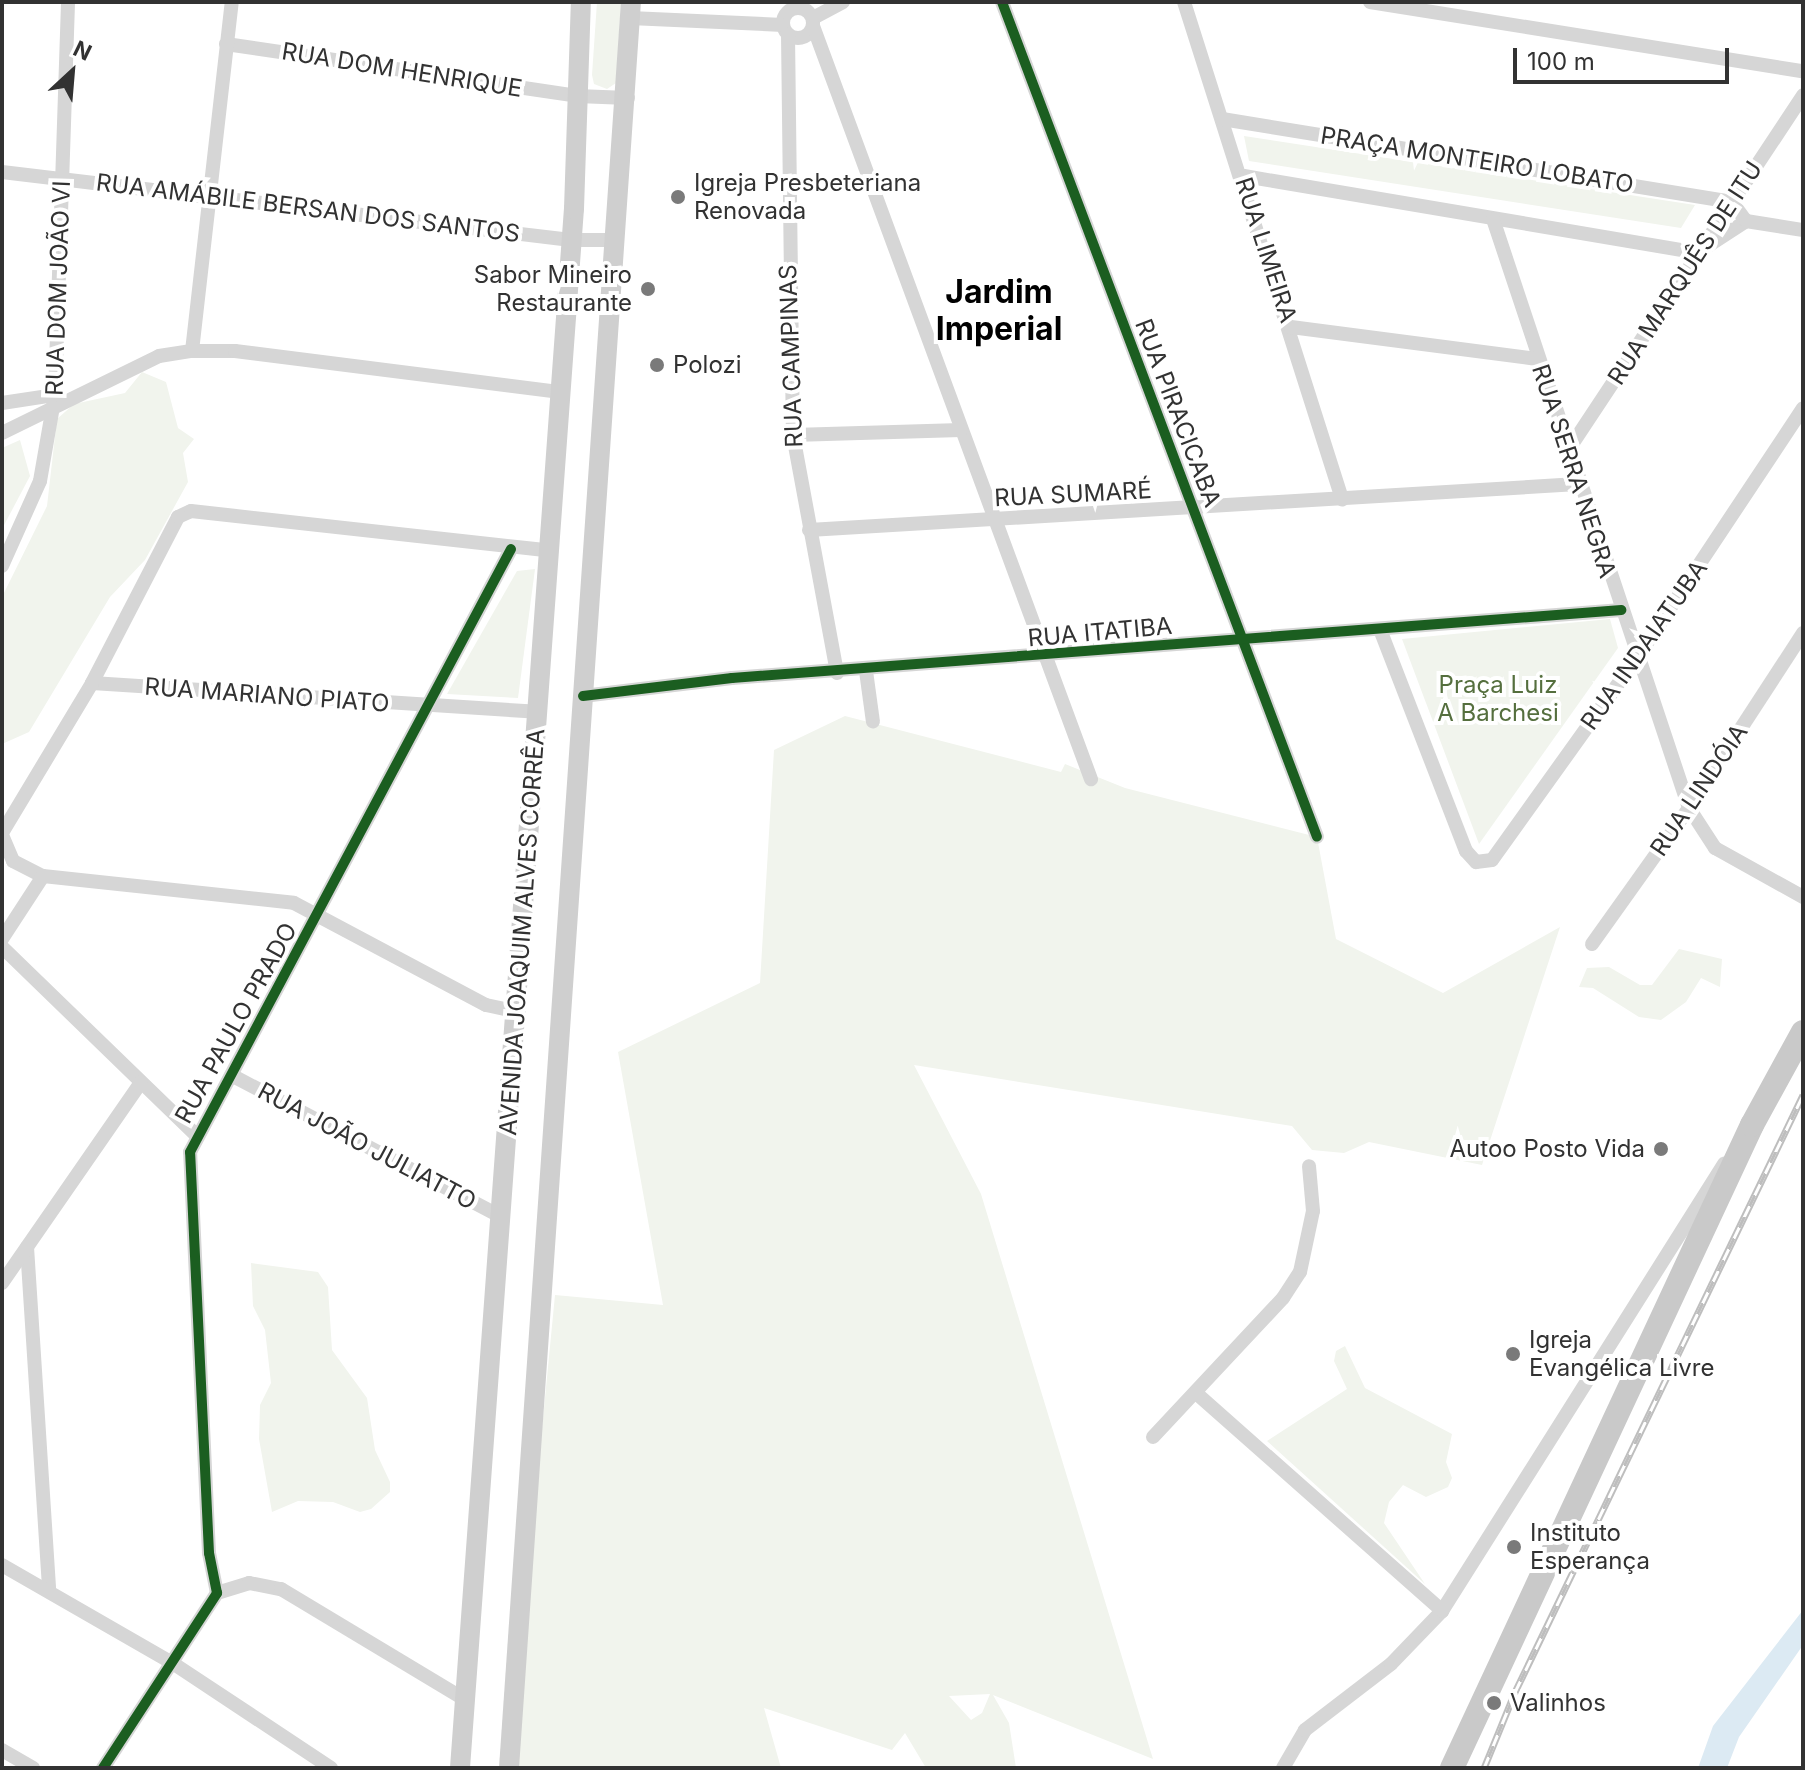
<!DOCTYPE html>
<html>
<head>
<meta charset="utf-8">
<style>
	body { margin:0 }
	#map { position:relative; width:1805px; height:1770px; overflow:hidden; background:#fff; font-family:Inter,sans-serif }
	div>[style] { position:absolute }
	.green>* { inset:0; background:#f1f4ed }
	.water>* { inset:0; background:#dceaf3 }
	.minor>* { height:14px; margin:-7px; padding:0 7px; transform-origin:7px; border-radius:7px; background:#d6d6d6 }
	.minor>.ring { margin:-7px; padding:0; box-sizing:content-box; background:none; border:14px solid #d6d6d6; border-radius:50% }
	.secondary>* { height:20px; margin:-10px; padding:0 10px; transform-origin:10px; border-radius:10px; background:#cfcfcf }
	.primary>* { height:24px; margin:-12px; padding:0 12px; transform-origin:12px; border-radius:12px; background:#c9c9c9 }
	.rail>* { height:7px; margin-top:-3.5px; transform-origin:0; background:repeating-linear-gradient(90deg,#fff 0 12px,#bebebe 0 24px); box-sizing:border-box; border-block:2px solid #bebebe }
	.cycleway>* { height:10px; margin:-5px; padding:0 5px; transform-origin:5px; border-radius:5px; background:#1b5e20 }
	.dots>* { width:22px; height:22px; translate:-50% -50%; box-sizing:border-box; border:4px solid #fff; border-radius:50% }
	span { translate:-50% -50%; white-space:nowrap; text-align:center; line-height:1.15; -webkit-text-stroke:8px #fff; paint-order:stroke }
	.street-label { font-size:24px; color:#323232 }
	.poi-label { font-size:24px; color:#323232 }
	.left { translate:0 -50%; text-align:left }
	.right { translate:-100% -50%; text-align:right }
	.park-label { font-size:24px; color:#556f3e }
	.district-label { font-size:32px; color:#000; font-weight:700 }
	.frame { position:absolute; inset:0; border:4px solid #323232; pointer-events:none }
	.north { position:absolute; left:32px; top:32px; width:80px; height:80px; -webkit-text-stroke:6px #fff; paint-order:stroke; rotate:26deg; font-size:22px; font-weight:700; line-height:32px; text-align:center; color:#323232 }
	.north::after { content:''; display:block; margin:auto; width:28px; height:36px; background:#323232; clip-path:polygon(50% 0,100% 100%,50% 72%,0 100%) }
	.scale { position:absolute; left:1513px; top:48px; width:216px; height:36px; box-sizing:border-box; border:4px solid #323232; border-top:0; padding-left:10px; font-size:24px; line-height:28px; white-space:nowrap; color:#323232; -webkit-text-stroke:6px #fff; paint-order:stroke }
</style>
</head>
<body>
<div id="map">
	<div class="green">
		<div style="clip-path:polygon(597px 2px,621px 2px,616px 83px,607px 89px,594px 84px,592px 75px)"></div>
		<div style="clip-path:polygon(1244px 136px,1695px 205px,1681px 228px,1249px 161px)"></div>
		<div style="clip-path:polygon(142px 372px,166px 382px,178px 428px,194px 439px,183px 453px,188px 482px,145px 560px,110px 597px,29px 732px,2px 744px,2px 597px,47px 506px,57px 419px,74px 404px,125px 393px)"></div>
		<div style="clip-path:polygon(20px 440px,30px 476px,2px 529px,2px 448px)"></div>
		<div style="clip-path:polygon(535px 569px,518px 698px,447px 694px,517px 571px)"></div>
		<div style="clip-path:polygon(1610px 619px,1618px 648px,1479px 844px,1402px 639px)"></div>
		<div style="clip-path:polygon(evenodd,845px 716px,1061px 772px,1065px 764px,1125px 788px,1317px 837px,1336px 939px,1443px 993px,1560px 927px,1482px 1165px,1369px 1142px,1344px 1153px,1312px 1150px,1292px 1126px,914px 1065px,981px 1194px,1153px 1759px,993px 1695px,1009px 1723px,1016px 1768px,926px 1768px,905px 1733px,892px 1750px,764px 1708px,781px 1768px,509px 1768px,555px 1295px,663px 1305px,618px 1052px,760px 983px,774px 750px,845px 716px,990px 1694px,982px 1713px,971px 1720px,949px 1696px,990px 1694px)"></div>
		<div style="clip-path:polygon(1679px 949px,1722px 959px,1720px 987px,1701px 978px,1686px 1002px,1661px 1020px,1639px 1017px,1593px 988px,1579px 987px,1587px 968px,1609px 967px,1640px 985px,1652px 985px)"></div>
		<div style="clip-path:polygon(251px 1263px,318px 1272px,328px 1287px,332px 1350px,367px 1398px,375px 1450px,390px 1482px,390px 1492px,371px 1509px,360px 1512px,333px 1502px,298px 1501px,272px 1512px,259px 1439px,260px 1405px,271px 1383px,265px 1330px,253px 1306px)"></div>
		<div style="clip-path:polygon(1345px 1346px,1365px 1388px,1452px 1434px,1446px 1462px,1452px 1478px,1448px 1487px,1426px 1497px,1403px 1485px,1389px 1502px,1384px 1523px,1425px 1584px,1267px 1441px,1347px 1389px,1334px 1361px,1336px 1351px)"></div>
	</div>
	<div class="water">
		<div style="clip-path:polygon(1803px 1610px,1803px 1645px,1739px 1737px,1727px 1768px,1698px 1768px,1713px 1726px)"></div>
	</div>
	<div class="minor">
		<div style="left:1002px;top:2px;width:892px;rotate:69.33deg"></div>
		<div style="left:1184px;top:2px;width:522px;rotate:72.36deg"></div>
		<div style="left:1370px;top:2px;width:438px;rotate:9.1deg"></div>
		<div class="ring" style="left:783px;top:8px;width:16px;height:16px"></div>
		<div style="left:630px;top:18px;width:153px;rotate:2.6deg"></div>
		<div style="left:813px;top:18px;width:34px;rotate:-28deg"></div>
		<div style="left:813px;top:26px;width:803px;rotate:69.74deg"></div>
		<div style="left:788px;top:34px;width:401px;rotate:89.3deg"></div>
		<div style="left:793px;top:435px;width:242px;rotate:79.5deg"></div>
		<div style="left:226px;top:44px;width:355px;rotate:8.4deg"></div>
		<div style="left:577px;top:96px;width:51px;rotate:2.2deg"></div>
		<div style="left:1222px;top:119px;width:517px;rotate:9.24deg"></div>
		<div style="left:1732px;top:202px;width:24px;rotate:54deg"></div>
		<div style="left:2px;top:172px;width:573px;rotate:6.81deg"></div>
		<div style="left:571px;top:240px;width:43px"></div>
		<div style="left:1244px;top:176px;width:459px;rotate:9.6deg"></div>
		<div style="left:1697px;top:253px;width:59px;rotate:-33.1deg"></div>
		<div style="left:1746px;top:221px;width:58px;rotate:9deg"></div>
		<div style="left:1493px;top:219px;width:621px;rotate:71.59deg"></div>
		<div style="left:1689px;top:808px;width:48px;rotate:57deg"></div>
		<div style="left:1715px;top:848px;width:101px;rotate:29.1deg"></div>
		<div style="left:1291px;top:327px;width:248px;rotate:7.4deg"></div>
		<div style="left:192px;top:351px;width:351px;rotate:-83.5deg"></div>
		<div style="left:2px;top:403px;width:54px;rotate:-8.6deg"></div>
		<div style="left:2px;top:433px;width:175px;rotate:-26.1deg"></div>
		<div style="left:159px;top:356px;width:33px;rotate:-9deg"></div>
		<div style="left:192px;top:351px;width:43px"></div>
		<div style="left:235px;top:351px;width:326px;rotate:7.2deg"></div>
		<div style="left:793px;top:435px;width:168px;rotate:-1.7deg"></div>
		<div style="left:1567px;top:452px;width:428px;rotate:-56.5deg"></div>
		<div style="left:809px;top:530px;width:770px;rotate:-3.42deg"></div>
		<div style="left:2px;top:566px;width:93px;rotate:-65.9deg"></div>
		<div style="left:40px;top:481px;width:87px;rotate:-80.1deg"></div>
		<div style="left:55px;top:395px;width:393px;rotate:-88.1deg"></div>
		<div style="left:1381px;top:632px;width:235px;rotate:68.8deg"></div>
		<div style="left:1466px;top:851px;width:15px;rotate:48deg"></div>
		<div style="left:1476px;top:862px;width:16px;rotate:-7deg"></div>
		<div style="left:1492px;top:860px;width:252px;rotate:-54.4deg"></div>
		<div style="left:1639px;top:655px;width:296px;rotate:-56.4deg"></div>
		<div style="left:866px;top:671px;width:51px;rotate:82.2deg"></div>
		<div style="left:92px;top:683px;width:446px;rotate:3.7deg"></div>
		<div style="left:583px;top:696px;width:150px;rotate:-6.9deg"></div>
		<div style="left:732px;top:678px;width:892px;rotate:-4.37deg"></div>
		<div style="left:2px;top:833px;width:175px;rotate:-59deg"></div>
		<div style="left:92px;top:683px;width:187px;rotate:-62.6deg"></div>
		<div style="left:178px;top:517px;width:14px;rotate:-25deg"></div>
		<div style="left:191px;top:511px;width:358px;rotate:6.3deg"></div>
		<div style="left:2px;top:835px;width:28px;rotate:67deg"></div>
		<div style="left:13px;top:861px;width:34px;rotate:27deg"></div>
		<div style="left:43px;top:876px;width:252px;rotate:6.1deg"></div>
		<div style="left:294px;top:903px;width:217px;rotate:28deg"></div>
		<div style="left:486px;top:1005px;width:33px;rotate:12deg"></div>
		<div style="left:2px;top:939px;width:75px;rotate:-56.9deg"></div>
		<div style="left:1592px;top:944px;width:167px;rotate:-54.5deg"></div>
		<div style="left:1689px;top:808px;width:209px;rotate:-56.9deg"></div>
		<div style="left:2px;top:947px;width:270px;rotate:44.1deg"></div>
		<div style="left:233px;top:1076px;width:304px;rotate:27.7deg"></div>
		<div style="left:27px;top:1247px;width:342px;rotate:86.3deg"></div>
		<div style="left:2px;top:1283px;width:244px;rotate:-55.3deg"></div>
		<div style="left:1196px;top:1393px;width:329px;rotate:41.5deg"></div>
		<div style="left:1153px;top:1437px;width:190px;rotate:-46.9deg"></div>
		<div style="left:1283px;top:1298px;width:31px;rotate:-57deg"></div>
		<div style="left:1300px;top:1272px;width:62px;rotate:-78deg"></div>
		<div style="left:1313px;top:1211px;width:45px;rotate:-95.1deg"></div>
		<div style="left:2px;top:1565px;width:195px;rotate:29.9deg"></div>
		<div style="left:171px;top:1662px;width:192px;rotate:33.5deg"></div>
		<div style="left:217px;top:1593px;width:34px;rotate:-17deg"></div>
		<div style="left:249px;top:1583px;width:33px;rotate:11deg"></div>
		<div style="left:281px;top:1589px;width:214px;rotate:31deg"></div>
		<div style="left:2px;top:1750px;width:36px;rotate:30deg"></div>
		<div style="left:103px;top:1768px;width:209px;rotate:-56.9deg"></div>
		<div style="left:217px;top:1593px;width:41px;rotate:-101.3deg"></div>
		<div style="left:209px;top:1553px;width:401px;rotate:-92.7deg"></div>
		<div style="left:190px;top:1152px;width:683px;rotate:-61.97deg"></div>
		<div style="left:1283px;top:1768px;width:44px;rotate:-59.9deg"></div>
		<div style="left:1305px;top:1730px;width:108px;rotate:-37.5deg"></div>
		<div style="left:1391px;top:1664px;width:74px;rotate:-46.1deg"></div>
		<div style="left:1442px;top:1611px;width:529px;rotate:-57.75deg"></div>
	</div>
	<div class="secondary">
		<div style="left:460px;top:1768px;width:1563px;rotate:-85.82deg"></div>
		<div style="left:574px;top:209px;width:207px;rotate:-88.1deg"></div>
		<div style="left:509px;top:1768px;width:1770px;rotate:-86.05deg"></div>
	</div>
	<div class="primary">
		<div style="left:1452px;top:1768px;width:710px;rotate:-64.99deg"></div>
		<div style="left:1752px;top:1125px;width:106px;rotate:-61.3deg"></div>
	</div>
	<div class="rail">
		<div style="left:1484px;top:1768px;width:82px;rotate:-67.8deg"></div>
		<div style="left:1515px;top:1692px;width:663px;rotate:-64.25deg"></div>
	</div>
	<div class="cycleway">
		<div style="left:1002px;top:2px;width:892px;rotate:69.33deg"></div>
		<div style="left:583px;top:696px;width:150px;rotate:-6.9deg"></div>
		<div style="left:732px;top:678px;width:892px;rotate:-4.37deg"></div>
		<div style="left:103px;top:1768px;width:209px;rotate:-56.9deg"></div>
		<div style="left:217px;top:1593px;width:41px;rotate:-101.3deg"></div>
		<div style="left:209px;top:1553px;width:401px;rotate:-92.7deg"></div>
		<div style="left:190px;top:1152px;width:683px;rotate:-61.97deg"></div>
	</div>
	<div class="dots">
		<div style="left:678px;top:197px;background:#7a7a7a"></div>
		<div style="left:648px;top:289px;background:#7a7a7a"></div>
		<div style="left:657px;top:365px;background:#7a7a7a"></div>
		<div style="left:1661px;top:1149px;background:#7a7a7a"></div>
		<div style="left:1513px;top:1354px;background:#7a7a7a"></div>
		<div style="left:1514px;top:1547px;background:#7a7a7a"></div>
		<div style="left:1494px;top:1703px;background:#7a7a7a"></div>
	</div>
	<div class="street-label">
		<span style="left:402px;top:70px;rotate:9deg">RUA DOM HENRIQUE</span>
		<span style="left:1477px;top:160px;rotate:9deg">PRAÇA MONTEIRO LOBATO</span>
		<span style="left:308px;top:208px;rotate:7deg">RUA AMÁBILE BERSAN DOS SANTOS</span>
		<span style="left:1266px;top:250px;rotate:72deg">RUA LIMEIRA</span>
		<span style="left:1685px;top:273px;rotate:-57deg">RUA MARQUÊS DE ITU</span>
		<span style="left:58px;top:288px;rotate:-88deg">RUA DOM JOÃO VI</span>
		<span style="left:791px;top:356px;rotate:-92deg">RUA CAMPINAS</span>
		<span style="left:1178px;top:413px;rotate:69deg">RUA PIRACICABA</span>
		<span style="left:1574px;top:471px;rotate:72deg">RUA SERRA NEGRA</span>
		<span style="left:1073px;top:494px;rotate:-3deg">RUA SUMARÉ</span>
		<span style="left:1100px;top:632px;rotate:-5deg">RUA ITATIBA</span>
		<span style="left:1644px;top:645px;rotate:-55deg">RUA INDAIATUBA</span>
		<span style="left:267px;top:695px;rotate:4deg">RUA MARIANO PIATO</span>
		<span style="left:1699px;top:790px;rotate:-56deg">RUA LINDÓIA</span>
		<span style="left:522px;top:932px;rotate:-86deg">AVENIDA JOAQUIM ALVES CORRÊA</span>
		<span style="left:236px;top:1023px;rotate:-61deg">RUA PAULO PRADO</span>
		<span style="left:367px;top:1146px;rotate:28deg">RUA JOÃO JULIATTO</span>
	</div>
	<div class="poi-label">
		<span class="left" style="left:694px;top:197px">Igreja Presbeteriana<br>Renovada</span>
		<span class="right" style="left:632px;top:289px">Sabor Mineiro<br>Restaurante</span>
		<span class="left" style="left:673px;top:365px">Polozi</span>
		<span class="right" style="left:1645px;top:1149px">Autoo Posto Vida</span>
		<span class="left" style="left:1529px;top:1354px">Igreja<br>Evangélica Livre</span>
		<span class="left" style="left:1530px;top:1547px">Instituto<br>Esperança</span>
		<span class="left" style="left:1510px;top:1703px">Valinhos</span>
	</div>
	<div class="park-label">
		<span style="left:1498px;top:699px">Praça Luiz<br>A Barchesi</span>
	</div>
	<div class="district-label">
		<span style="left:999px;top:311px">Jardim<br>Imperial</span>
	</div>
	<div class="frame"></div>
	<div class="north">N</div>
	<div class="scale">100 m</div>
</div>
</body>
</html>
